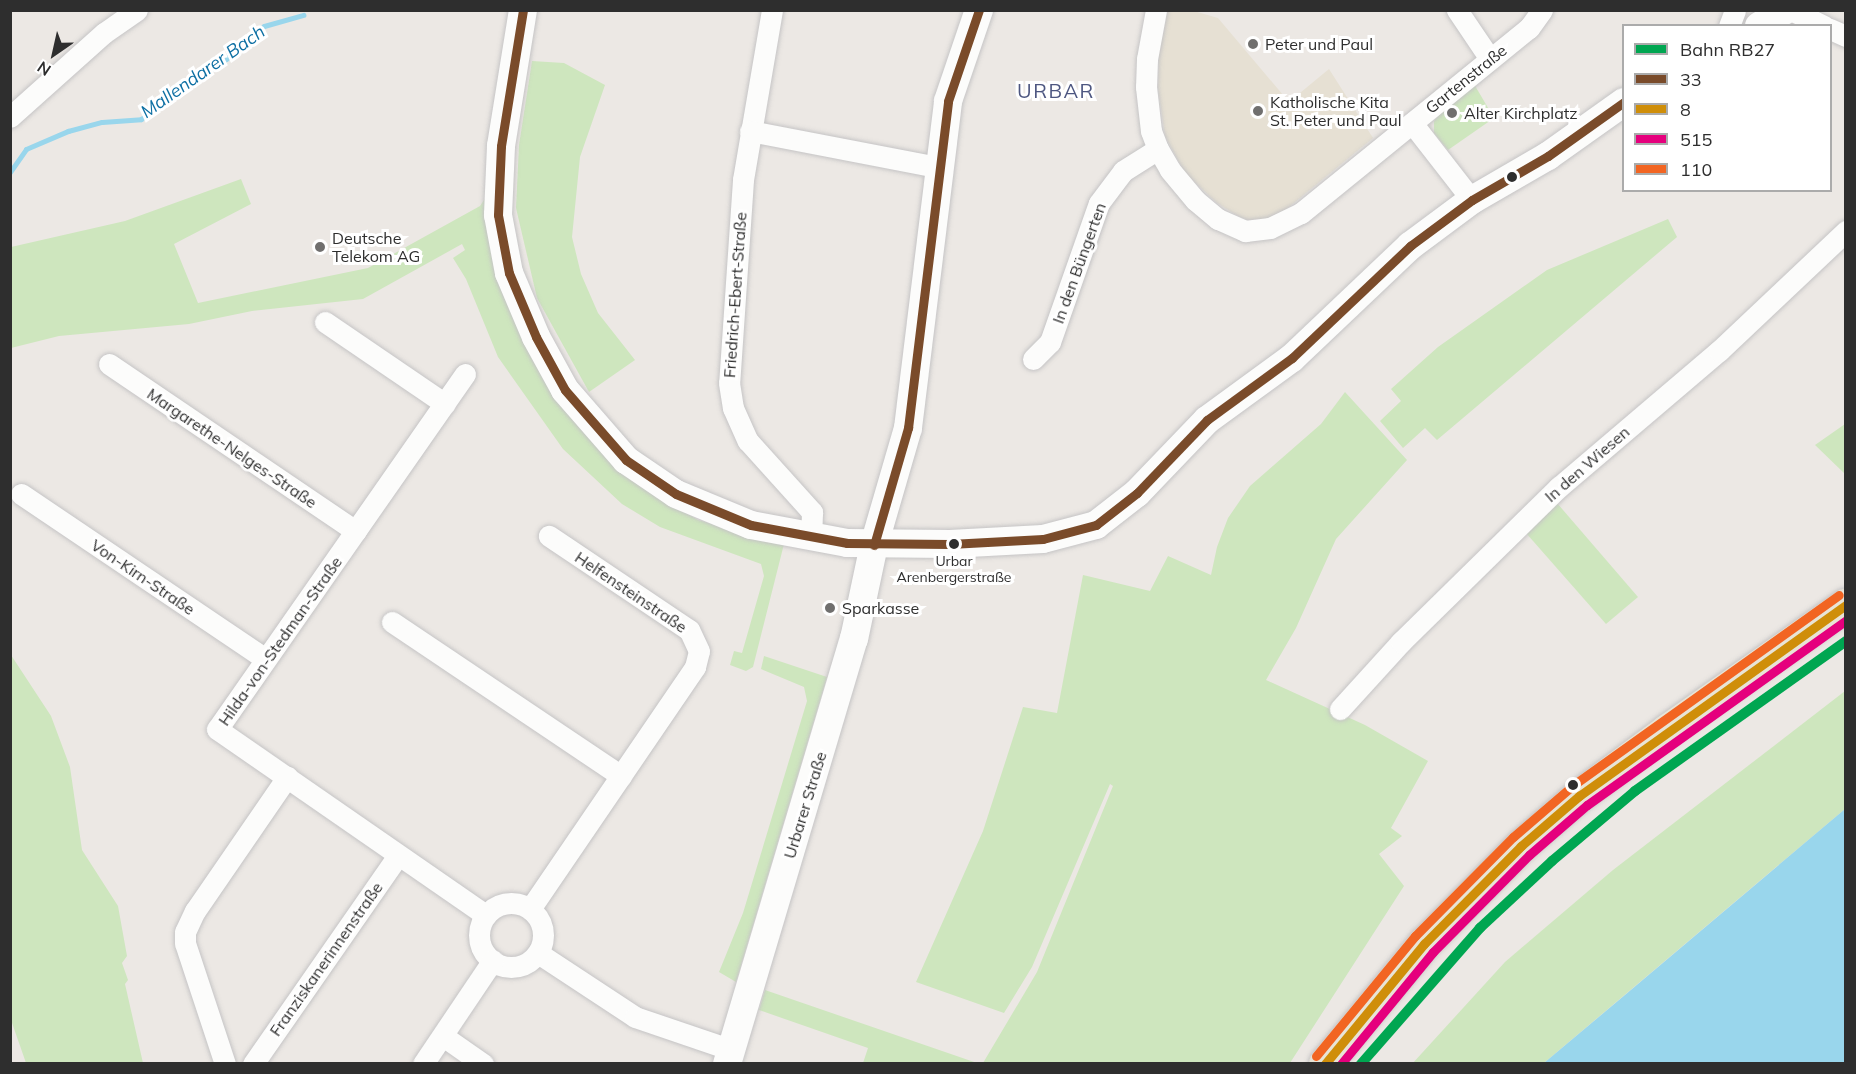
<!DOCTYPE html>
<html>
<head>
<meta charset="utf-8">
<style>
	body { margin:0 }
	#map { position:relative; width:1856px; height:1074px; overflow:hidden; background:#ece8e4; font-family:Mulish,sans-serif }
	div>[style] { position:absolute }
	.education>* { inset:0; background:#e6e0d3 }
	.green>* { inset:0; background:#cee6be }
	.water>* { inset:0; background:#99d6ec }
	.stream>* { height:5px; margin:-2.5px; padding:0 2.5px; transform-origin:2.5px; border-radius:2.5px; background:#99d6ec }
	.roads { filter:drop-shadow(0 0 2px #c5c4c5) drop-shadow(0 0 2px #c5c4c5) }
	.street>* { height:21px; margin:-10.5px; padding:0 10.5px; transform-origin:10.5px; border-radius:10.5px; background:#fcfcfb }
	.street>.ring { margin:-10.5px; padding:0; box-sizing:content-box; background:none; border:21px solid #fcfcfb; border-radius:50% }
	.secondary>* { height:28px; margin:-14px; padding:0 14px; transform-origin:14px; border-radius:14px; background:#fcfcfb }
	.primary>* { height:32px; margin:-16px; padding:0 16px; transform-origin:16px; border-radius:16px; background:#e8e4d6 }
	.bus-1>* { height:9px; margin:-4.5px; padding:0 4.5px; transform-origin:4.5px; border-radius:4.5px; background:#7a4b2a }
	.bus-2>* { height:9px; margin:-4.5px; padding:0 4.5px; transform-origin:4.5px; border-radius:4.5px; background:#cf8e09 }
	.bus-3>* { height:9px; margin:-4.5px; padding:0 4.5px; transform-origin:4.5px; border-radius:4.5px; background:#e5007d }
	.bus-4>* { height:9px; margin:-4.5px; padding:0 4.5px; transform-origin:4.5px; border-radius:4.5px; background:#f26522 }
	.rail-1>* { height:10px; margin:-5px; padding:0 5px; transform-origin:5px; border-radius:5px; background:#00a651 }
	.dots>* { width:16px; height:16px; translate:-50% -50%; box-sizing:border-box; border:3px solid #fff; border-radius:50% }
	span { translate:-50% -50%; white-space:nowrap; text-align:center; line-height:1.15; -webkit-text-stroke:6px #fff; paint-order:stroke }
	.bus-label { font-size:14px; color:#2e2e2e }
	.poi-label { font-size:16px; color:#2e2e2e }
	.left { translate:0 -50%; text-align:left }
	.street-label { font-size:16px; color:#2e2e2e }
	.water-label { font-size:18px; color:#0d6fa3; font-style:italic }
	.quarter-label { font-size:20px; color:#4d5680; letter-spacing:1.5px }
	.frame { position:absolute; inset:0; border:12px solid #2e2e2e; pointer-events:none }
	.legend { position:absolute; left:1622px; top:24px; width:210px; height:168px; box-sizing:border-box; background:#fff; border:2px solid #ababab; margin:0; padding:8px 10px; list-style:none; font-size:18px; color:#2e2e2e }
	.legend li { display:flex; align-items:center; gap:12px; height:30px }
	.legend b { width:30px; border:2px solid #ababab }
	.north { position:absolute; left:24px; top:24px; width:60px; height:60px; -webkit-text-stroke:4px #fff; paint-order:stroke; rotate:214deg; font-size:16px; font-weight:700; line-height:24px; text-align:center; color:#2e2e2e }
	.north::after { content:''; display:block; margin:auto; width:21px; height:27px; background:#2e2e2e; clip-path:polygon(50% 0,100% 100%,50% 72%,0 100%) }
</style>
</head>
<body>
<div id="map">
	<div class="education">
		<div style="clip-path:polygon(1168px 11px,1194px 11px,1218px 18px,1289px 102px,1329px 69px,1373px 138px,1278px 216px,1253px 222px,1238px 216px,1217px 203px,1185px 173px,1165px 136px,1158px 88px,1159px 51px)"></div>
	</div>
	<div class="green">
		<div style="clip-path:polygon(532px 61px,564px 63px,605px 85px,580px 157px,572px 237px,581px 274px,598px 313px,635px 360px,589px 392px,537px 298px,516px 208px,519px 145px)"></div>
		<div style="clip-path:polygon(1474px 84px,1494px 118px,1448px 150px,1434px 133px,1434px 121px,1440px 114px,1438px 111px)"></div>
		<div style="clip-path:polygon(241px 179px,251px 204px,174px 244px,198px 303px,368px 268px,480px 206px,486px 197px,609px 460px,637px 484px,698px 520px,784px 544px,753px 667px,746px 671px,730px 665px,734px 651px,742px 653px,764px 576px,761px 564px,660px 527px,622px 504px,563px 449px,498px 357px,466px 279px,453px 258px,465px 250px,462px 244px,363px 299px,252px 311px,189px 324px,59px 336px,11px 348px,11px 247px,125px 221px)"></div>
		<div style="clip-path:polygon(1668px 219px,1677px 237px,1437px 440px,1425px 428px,1403px 448px,1380px 421px,1401px 401px,1391px 389px,1438px 347px,1547px 270px)"></div>
		<div style="clip-path:polygon(1345px 392px,1407px 460px,1336px 539px,1296px 628px,1266px 680px,1365px 725px,1428px 761px,1391px 828px,1402px 836px,1379px 854px,1404px 886px,1290px 1063px,983px 1063px,1037px 972px,1113px 786px,1110px 784px,1032px 967px,1004px 1013px,916px 982px,983px 831px,1023px 707px,1057px 713px,1083px 575px,1150px 591px,1168px 556px,1211px 575px,1217px 547px,1228px 518px,1250px 486px,1321px 424px)"></div>
		<div style="clip-path:polygon(1845px 424px,1845px 474px,1815px 445px)"></div>
		<div style="clip-path:polygon(1557px 503px,1638px 597px,1606px 624px,1526px 533px)"></div>
		<div style="clip-path:polygon(11px 655px,51px 716px,70px 767px,82px 850px,118px 906px,127px 956px,122px 963px,128px 980px,125px 984px,143px 1063px,26px 1063px,11px 1020px)"></div>
		<div style="clip-path:polygon(764px 656px,827px 677px,736px 982px,719px 972px,743px 913px,807px 701px,804px 687px,761px 669px)"></div>
		<div style="clip-path:polygon(1845px 691px,1845px 809px,1544px 1063px,1412px 1064px,1505px 962px,1613px 870px)"></div>
		<div style="clip-path:polygon(765px 990px,794px 1000px,977px 1063px,863px 1063px,868px 1048px,759px 1010px)"></div>
	</div>
	<div class="water">
		<div style="clip-path:polygon(1845px 809px,1845px 1063px,1544px 1063px,1619px 1000px)"></div>
	</div>
	<div class="stream">
		<div style="left:10px;top:172px;width:28px;rotate:-55deg"></div>
		<div style="left:26px;top:149px;width:46px;rotate:-23.2deg"></div>
		<div style="left:68px;top:131px;width:35px;rotate:-15deg"></div>
		<div style="left:102px;top:122px;width:39px;rotate:-4deg"></div>
		<div style="left:141px;top:119px;width:104px;rotate:-35.2deg"></div>
		<div style="left:226px;top:59px;width:50px;rotate:-41deg"></div>
		<div style="left:264px;top:26px;width:41px;rotate:-15.8deg"></div>
	</div>
	<div class="roads">
		<div class="street">
			<div style="left:772px;top:10px;width:172px;rotate:99.7deg"></div>
			<div style="left:743px;top:180px;width:203px;rotate:93.9deg"></div>
			<div style="left:729px;top:383px;width:25px;rotate:81deg"></div>
			<div style="left:733px;top:408px;width:36px;rotate:66deg"></div>
			<div style="left:748px;top:441px;width:96px;rotate:48deg"></div>
			<div style="left:812px;top:512px;width:26px;rotate:92deg"></div>
			<div style="left:1156px;top:10px;width:50px;rotate:100.4deg"></div>
			<div style="left:1147px;top:59px;width:28px;rotate:92deg"></div>
			<div style="left:1146px;top:87px;width:44px;rotate:83.5deg"></div>
			<div style="left:1151px;top:131px;width:19px;rotate:69deg"></div>
			<div style="left:1158px;top:149px;width:24px;rotate:60deg"></div>
			<div style="left:1170px;top:170px;width:39px;rotate:50deg"></div>
			<div style="left:1195px;top:200px;width:30px;rotate:40deg"></div>
			<div style="left:1218px;top:219px;width:30px;rotate:24deg"></div>
			<div style="left:1245px;top:231px;width:25px;rotate:-7deg"></div>
			<div style="left:1270px;top:228px;width:34px;rotate:-26deg"></div>
			<div style="left:1301px;top:213px;width:294px;rotate:-39.1deg"></div>
			<div style="left:1529px;top:28px;width:22px;rotate:-54deg"></div>
			<div style="left:1457px;top:10px;width:59px;rotate:56deg"></div>
			<div style="left:1791px;top:10px;width:37px;rotate:26deg"></div>
			<div style="left:1729px;top:26px;width:17px;rotate:-69deg"></div>
			<div style="left:1830px;top:29px;width:17px;rotate:24deg"></div>
			<div style="left:10px;top:117px;width:126px;rotate:-41.8deg"></div>
			<div style="left:104px;top:33px;width:40px;rotate:-34.9deg"></div>
			<div style="left:1412px;top:123px;width:98px;rotate:52.1deg"></div>
			<div style="left:750px;top:131px;width:190px;rotate:10.9deg"></div>
			<div style="left:325px;top:322px;width:145px;rotate:34.3deg"></div>
			<div style="left:1033px;top:359px;width:24px;rotate:-45deg"></div>
			<div style="left:1050px;top:342px;width:147px;rotate:-70.6deg"></div>
			<div style="left:1099px;top:203px;width:40px;rotate:-53deg"></div>
			<div style="left:1123px;top:171px;width:41px;rotate:-32.2deg"></div>
			<div style="left:109px;top:364px;width:298px;rotate:34.1deg"></div>
			<div style="left:465px;top:374px;width:433px;rotate:124.9deg"></div>
			<div style="left:217px;top:729px;width:327px;rotate:34.7deg"></div>
			<div style="left:21px;top:494px;width:295px;rotate:34deg"></div>
			<div style="left:392px;top:622px;width:276px;rotate:33.9deg"></div>
			<div style="left:1340px;top:709px;width:91px;rotate:-47.7deg"></div>
			<div style="left:1401px;top:642px;width:221px;rotate:-44.5deg"></div>
			<div style="left:1559px;top:487px;width:210px;rotate:-40.4deg"></div>
			<div style="left:1719px;top:351px;width:175px;rotate:-43.4deg"></div>
			<div class="ring" style="left:479px;top:903px;width:43px;height:43px"></div>
			<div style="left:530px;top:909px;width:293px;rotate:-55.7deg"></div>
			<div style="left:695px;top:667px;width:16px;rotate:-76deg"></div>
			<div style="left:699px;top:651px;width:23px;rotate:-115deg"></div>
			<div style="left:689px;top:630px;width:169px;rotate:-146.1deg"></div>
			<div style="left:538px;top:953px;width:116px;rotate:33.4deg"></div>
			<div style="left:635px;top:1017px;width:102px;rotate:18.8deg"></div>
			<div style="left:443px;top:1036px;width:49px;rotate:35deg"></div>
			<div style="left:225px;top:1064px;width:127px;rotate:-108.3deg"></div>
			<div style="left:185px;top:943px;width:11px;rotate:-90deg"></div>
			<div style="left:185px;top:932px;width:23px;rotate:-65deg"></div>
			<div style="left:195px;top:911px;width:163px;rotate:-55.5deg"></div>
			<div style="left:253px;top:1064px;width:254px;rotate:-55.2deg"></div>
			<div style="left:423px;top:1064px;width:125px;rotate:-56.1deg"></div>
		</div>
		<div class="secondary">
			<div style="left:523px;top:10px;width:138px;rotate:99.2deg"></div>
			<div style="left:501px;top:146px;width:69px;rotate:92.5deg"></div>
			<div style="left:498px;top:215px;width:59px;rotate:79.3deg"></div>
			<div style="left:509px;top:273px;width:69px;rotate:67.1deg"></div>
			<div style="left:536px;top:337px;width:60px;rotate:61.3deg"></div>
			<div style="left:565px;top:390px;width:93px;rotate:48.9deg"></div>
			<div style="left:626px;top:460px;width:60px;rotate:34.2deg"></div>
			<div style="left:676px;top:494px;width:81px;rotate:22.5deg"></div>
			<div style="left:751px;top:525px;width:98px;rotate:10.6deg"></div>
			<div style="left:847px;top:543px;width:103px;rotate:0.6deg"></div>
			<div style="left:950px;top:544px;width:93px;rotate:-3.1deg"></div>
			<div style="left:1043px;top:539px;width:55px;rotate:-14.8deg"></div>
			<div style="left:1096px;top:525px;width:52px;rotate:-38deg"></div>
			<div style="left:1137px;top:493px;width:101px;rotate:-46.2deg"></div>
			<div style="left:1207px;top:420px;width:105px;rotate:-36.1deg"></div>
			<div style="left:1292px;top:358px;width:163px;rotate:-43.5deg"></div>
			<div style="left:1410px;top:246px;width:77px;rotate:-36.6deg"></div>
			<div style="left:1472px;top:200px;width:88px;rotate:-30.1deg"></div>
			<div style="left:1548px;top:156px;width:93px;rotate:-35.4deg"></div>
			<div style="left:1759px;top:26px;width:31px;rotate:-31deg"></div>
			<div style="left:727px;top:1064px;width:444px;rotate:-73.4deg"></div>
			<div style="left:854px;top:639px;width:96px;rotate:-78deg"></div>
			<div style="left:874px;top:545px;width:122px;rotate:-73.8deg"></div>
			<div style="left:908px;top:428px;width:329px;rotate:-83deg"></div>
			<div style="left:948px;top:101px;width:96px;rotate:-71.2deg"></div>
		</div>
		<div class="primary">
			<div style="left:1325px;top:1064px;width:156px;rotate:-50.5deg"></div>
			<div style="left:1424px;top:944px;width:138px;rotate:-45.3deg"></div>
			<div style="left:1521px;top:846px;width:77px;rotate:-40.8deg"></div>
			<div style="left:1579px;top:796px;width:111px;rotate:-36.6deg"></div>
			<div style="left:1668px;top:730px;width:218px;rotate:-35.1deg"></div>
		</div>
	</div>
	<div class="bus-1">
		<div style="left:523px;top:10px;width:138px;rotate:99.2deg"></div>
		<div style="left:501px;top:146px;width:69px;rotate:92.5deg"></div>
		<div style="left:498px;top:215px;width:59px;rotate:79.3deg"></div>
		<div style="left:509px;top:273px;width:69px;rotate:67.1deg"></div>
		<div style="left:536px;top:337px;width:60px;rotate:61.3deg"></div>
		<div style="left:565px;top:390px;width:93px;rotate:48.9deg"></div>
		<div style="left:626px;top:460px;width:60px;rotate:34.2deg"></div>
		<div style="left:676px;top:494px;width:81px;rotate:22.5deg"></div>
		<div style="left:751px;top:525px;width:98px;rotate:10.6deg"></div>
		<div style="left:847px;top:543px;width:103px;rotate:0.6deg"></div>
		<div style="left:950px;top:544px;width:93px;rotate:-3.1deg"></div>
		<div style="left:1043px;top:539px;width:55px;rotate:-14.8deg"></div>
		<div style="left:1096px;top:525px;width:52px;rotate:-38deg"></div>
		<div style="left:1137px;top:493px;width:101px;rotate:-46.2deg"></div>
		<div style="left:1207px;top:420px;width:105px;rotate:-36.1deg"></div>
		<div style="left:1292px;top:358px;width:163px;rotate:-43.5deg"></div>
		<div style="left:1410px;top:246px;width:77px;rotate:-36.6deg"></div>
		<div style="left:1472px;top:200px;width:88px;rotate:-30.1deg"></div>
		<div style="left:1548px;top:156px;width:93px;rotate:-35.4deg"></div>
		<div style="left:874px;top:545px;width:122px;rotate:-73.8deg"></div>
		<div style="left:908px;top:428px;width:329px;rotate:-83deg"></div>
		<div style="left:948px;top:101px;width:96px;rotate:-71.2deg"></div>
	</div>
	<div class="bus-2">
		<div style="left:1325px;top:1064px;width:156px;rotate:-50.5deg"></div>
		<div style="left:1424px;top:944px;width:138px;rotate:-45.3deg"></div>
		<div style="left:1521px;top:846px;width:77px;rotate:-40.8deg"></div>
		<div style="left:1579px;top:796px;width:328px;rotate:-35.6deg"></div>
	</div>
	<div class="bus-3">
		<div style="left:1341px;top:1064px;width:145px;rotate:-50.6deg"></div>
		<div style="left:1433px;top:952px;width:136px;rotate:-45.3deg"></div>
		<div style="left:1529px;top:855px;width:77px;rotate:-40.8deg"></div>
		<div style="left:1587px;top:805px;width:318px;rotate:-35.5deg"></div>
	</div>
	<div class="bus-4">
		<div style="left:1316px;top:1056px;width:156px;rotate:-50.5deg"></div>
		<div style="left:1415px;top:936px;width:139px;rotate:-45.3deg"></div>
		<div style="left:1513px;top:837px;width:78px;rotate:-40.8deg"></div>
		<div style="left:1572px;top:786px;width:328px;rotate:-35.6deg"></div>
	</div>
	<div class="rail-1">
		<div style="left:1361px;top:1064px;width:181px;rotate:-48.8deg"></div>
		<div style="left:1480px;top:928px;width:98px;rotate:-42.9deg"></div>
		<div style="left:1552px;top:861px;width:109px;rotate:-40.1deg"></div>
		<div style="left:1635px;top:791px;width:259px;rotate:-35.4deg"></div>
	</div>
	<div class="dots">
		<div style="left:1253px;top:44px;background:#706f6e"></div>
		<div style="left:1258px;top:111px;background:#706f6e"></div>
		<div style="left:1452px;top:113px;background:#706f6e"></div>
		<div style="left:1512px;top:177px;background:#2e2e2e"></div>
		<div style="left:320px;top:247px;background:#706f6e"></div>
		<div style="left:954px;top:544px;background:#2e2e2e"></div>
		<div style="left:830px;top:608px;background:#706f6e"></div>
		<div style="left:1573px;top:785px;background:#2e2e2e"></div>
	</div>
	<div class="bus-label">
		<span style="left:954px;top:569px">Urbar<br>Arenbergerstraße</span>
	</div>
	<div class="poi-label">
		<span class="left" style="left:1265px;top:44px">Peter und Paul</span>
		<span class="left" style="left:1270px;top:111px">Katholische Kita<br>St. Peter und Paul</span>
		<span class="left" style="left:1464px;top:113px">Alter Kirchplatz</span>
		<span class="left" style="left:332px;top:247px">Deutsche<br>Telekom AG</span>
		<span class="left" style="left:842px;top:608px">Sparkasse</span>
	</div>
	<div class="street-label">
		<span style="left:1466px;top:79px;rotate:-39deg">Gartenstraße</span>
		<span style="left:1079px;top:263px;rotate:-70deg">In den Büngerten</span>
		<span style="left:735px;top:295px;rotate:-86deg">Friedrich-Ebert-Straße</span>
		<span style="left:232px;top:448px;rotate:34deg">Margarethe-Nelges-Straße</span>
		<span style="left:1587px;top:464px;rotate:-41deg">In den Wiesen</span>
		<span style="left:143px;top:577px;rotate:34deg">Von-Kirn-Straße</span>
		<span style="left:631px;top:592px;rotate:34deg">Helfensteinstraße</span>
		<span style="left:280px;top:641px;rotate:-55deg">Hilda-von-Stedman-Straße</span>
		<span style="left:805px;top:805px;rotate:-73deg">Urbarer Straße</span>
		<span style="left:326px;top:959px;rotate:-55deg">Franziskanerinnenstraße</span>
	</div>
	<div class="water-label">
		<span style="left:203px;top:72px;rotate:-35deg">Mallendarer Bach</span>
	</div>
	<div class="quarter-label">
		<span style="left:1056px;top:90px">URBAR</span>
	</div>
	<div class="frame"></div>
	<ul class="legend">
	<li><b style="height:8px;background:#00a651"></b>Bahn RB27</li>
	<li><b style="height:8px;background:#7a4b2a"></b>33</li>
	<li><b style="height:8px;background:#cf8e09"></b>8</li>
	<li><b style="height:8px;background:#e5007d"></b>515</li>
	<li><b style="height:8px;background:#f26522"></b>110</li>
	</ul>
	<div class="north">N</div>
</div>
</body>
</html>
